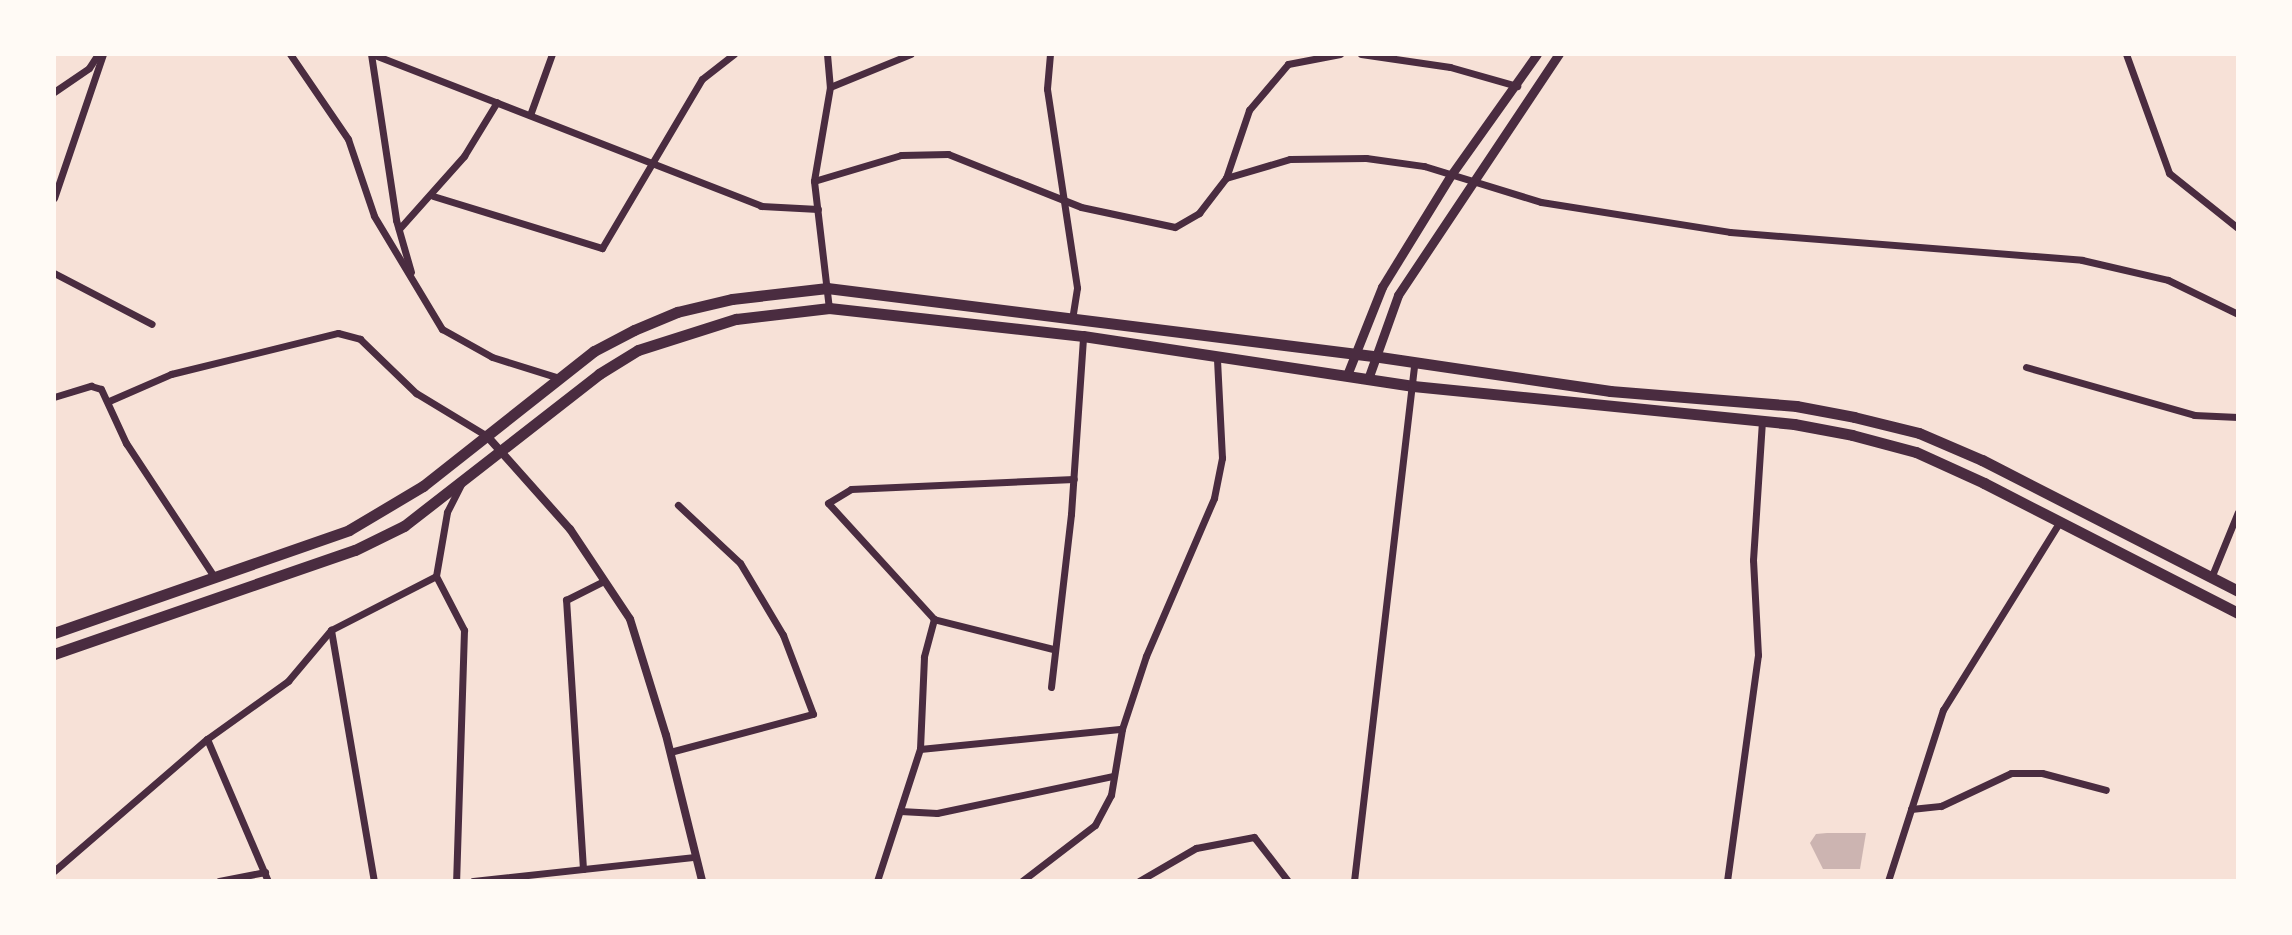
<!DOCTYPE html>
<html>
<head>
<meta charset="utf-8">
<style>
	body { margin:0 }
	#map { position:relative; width:2292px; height:935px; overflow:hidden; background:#f7e1d7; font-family:Overpass,sans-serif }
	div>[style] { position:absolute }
	.building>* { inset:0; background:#ccb4b1 }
	.minor>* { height:7px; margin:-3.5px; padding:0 3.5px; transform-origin:3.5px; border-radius:3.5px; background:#4a2c40 }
	.tertiary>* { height:8px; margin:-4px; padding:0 4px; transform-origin:4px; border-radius:4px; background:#4a2c40 }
	.secondary>* { height:9px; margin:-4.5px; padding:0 4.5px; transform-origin:4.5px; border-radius:4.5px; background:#4a2c40 }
	.primary>* { height:11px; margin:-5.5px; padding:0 5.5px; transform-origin:5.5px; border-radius:5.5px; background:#4a2c40 }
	span { translate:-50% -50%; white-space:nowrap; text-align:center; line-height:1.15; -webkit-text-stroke:6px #fffaf5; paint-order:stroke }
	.frame { position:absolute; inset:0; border:56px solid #fffaf5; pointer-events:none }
</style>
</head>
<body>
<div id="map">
	<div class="building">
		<div style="clip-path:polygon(1827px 833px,1866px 833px,1860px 869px,1823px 869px,1810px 843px,1816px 834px)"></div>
	</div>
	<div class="minor">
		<div style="left:290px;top:54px;width:103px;rotate:55.7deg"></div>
		<div style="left:348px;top:139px;width:81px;rotate:71.3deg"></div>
		<div style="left:374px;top:216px;width:132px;rotate:59deg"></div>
		<div style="left:442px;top:329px;width:57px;rotate:29.2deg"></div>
		<div style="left:492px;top:357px;width:70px;rotate:17.4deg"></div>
		<div style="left:371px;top:54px;width:168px;rotate:81.4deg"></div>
		<div style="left:396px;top:220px;width:54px;rotate:73.9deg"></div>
		<div style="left:372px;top:54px;width:418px;rotate:21.3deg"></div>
		<div style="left:761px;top:206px;width:57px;rotate:3deg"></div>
		<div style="left:827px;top:54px;width:33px;rotate:85deg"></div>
		<div style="left:830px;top:87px;width:95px;rotate:99.7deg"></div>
		<div style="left:814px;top:181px;width:128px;rotate:83.3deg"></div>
		<div style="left:1050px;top:54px;width:35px;rotate:95deg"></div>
		<div style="left:1047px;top:89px;width:201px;rotate:81.4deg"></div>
		<div style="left:1077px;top:288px;width:32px;rotate:99deg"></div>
		<div style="left:1361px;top:54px;width:90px;rotate:8.3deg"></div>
		<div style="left:1450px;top:67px;width:70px;rotate:15.8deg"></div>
		<div style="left:2126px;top:54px;width:127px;rotate:70.1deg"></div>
		<div style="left:2169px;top:173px;width:88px;rotate:38.6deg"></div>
		<div style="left:830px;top:87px;width:87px;rotate:-22.2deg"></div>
		<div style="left:54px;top:92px;width:42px;rotate:-34.4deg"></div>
		<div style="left:89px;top:68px;width:17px;rotate:-57deg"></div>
		<div style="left:530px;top:115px;width:65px;rotate:-70.2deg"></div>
		<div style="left:1226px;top:178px;width:72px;rotate:-71.3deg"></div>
		<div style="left:1249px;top:110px;width:60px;rotate:-49.7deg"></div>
		<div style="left:1288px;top:64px;width:53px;rotate:-10.9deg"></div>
		<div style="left:814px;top:181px;width:91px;rotate:-16.6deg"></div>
		<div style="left:901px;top:155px;width:47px;rotate:-1.2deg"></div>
		<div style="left:948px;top:154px;width:143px;rotate:21.7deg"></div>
		<div style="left:1081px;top:207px;width:96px;rotate:12deg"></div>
		<div style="left:1175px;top:227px;width:28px;rotate:-30deg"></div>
		<div style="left:1199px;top:213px;width:44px;rotate:-52.4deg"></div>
		<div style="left:1226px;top:178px;width:67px;rotate:-16.5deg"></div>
		<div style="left:1290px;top:159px;width:76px;rotate:-0.8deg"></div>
		<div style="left:1366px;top:158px;width:59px;rotate:7.9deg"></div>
		<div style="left:1424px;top:166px;width:122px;rotate:17.1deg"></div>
		<div style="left:1541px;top:202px;width:191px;rotate:9deg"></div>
		<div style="left:1730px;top:232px;width:353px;rotate:4.5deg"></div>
		<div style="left:2082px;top:260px;width:88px;rotate:13.1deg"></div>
		<div style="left:2168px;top:280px;width:78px;rotate:25.9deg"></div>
		<div style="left:433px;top:196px;width:177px;rotate:17.1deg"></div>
		<div style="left:602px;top:248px;width:196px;rotate:-59.4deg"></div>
		<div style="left:702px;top:79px;width:41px;rotate:-38deg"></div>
		<div style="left:54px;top:198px;width:152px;rotate:-71.2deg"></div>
		<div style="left:399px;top:229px;width:98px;rotate:-48.3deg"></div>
		<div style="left:464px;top:156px;width:63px;rotate:-58.6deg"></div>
		<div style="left:54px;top:273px;width:110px;rotate:27.5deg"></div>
		<div style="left:2026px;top:367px;width:175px;rotate:15.9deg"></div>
		<div style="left:2194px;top:415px;width:44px;rotate:2.6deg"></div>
		<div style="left:54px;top:397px;width:39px;rotate:-17deg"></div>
		<div style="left:91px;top:386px;width:10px;rotate:17deg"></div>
		<div style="left:101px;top:389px;width:60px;rotate:65.2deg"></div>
		<div style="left:126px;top:443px;width:162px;rotate:56.6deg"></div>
		<div style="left:109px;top:401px;width:68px;rotate:-23.5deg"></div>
		<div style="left:171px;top:374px;width:172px;rotate:-13.8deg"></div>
		<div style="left:338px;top:333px;width:23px;rotate:15deg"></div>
		<div style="left:360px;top:339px;width:78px;rotate:44deg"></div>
		<div style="left:416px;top:393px;width:83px;rotate:31.2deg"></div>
		<div style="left:436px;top:576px;width:61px;rotate:62.6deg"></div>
		<div style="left:464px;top:630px;width:251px;rotate:91.8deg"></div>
		<div style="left:2211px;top:578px;width:71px;rotate:-67.8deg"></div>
		<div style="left:934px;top:619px;width:157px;rotate:-132.4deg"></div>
		<div style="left:828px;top:503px;width:27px;rotate:-31deg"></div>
		<div style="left:851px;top:489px;width:223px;rotate:-2.6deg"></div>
		<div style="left:331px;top:630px;width:255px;rotate:80.3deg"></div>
		<div style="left:1053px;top:649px;width:123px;rotate:-165.9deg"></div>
		<div style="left:934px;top:619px;width:39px;rotate:105deg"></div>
		<div style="left:924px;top:657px;width:92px;rotate:92.5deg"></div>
		<div style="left:920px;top:749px;width:203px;rotate:-5.7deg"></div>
		<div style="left:1051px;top:687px;width:174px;rotate:-83.4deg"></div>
		<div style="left:1071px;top:514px;width:178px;rotate:-86.1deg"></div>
		<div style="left:207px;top:739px;width:155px;rotate:66.8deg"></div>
		<div style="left:670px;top:752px;width:148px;rotate:-14.9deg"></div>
		<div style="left:813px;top:714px;width:85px;rotate:-110.8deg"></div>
		<div style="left:783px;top:635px;width:84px;rotate:-120.8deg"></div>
		<div style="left:740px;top:563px;width:85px;rotate:-136.9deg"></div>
		<div style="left:1911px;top:809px;width:30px;rotate:-6deg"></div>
		<div style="left:1941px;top:806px;width:77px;rotate:-25.2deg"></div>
		<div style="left:2011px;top:773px;width:31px"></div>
		<div style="left:2042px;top:773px;width:66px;rotate:14.9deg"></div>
		<div style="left:900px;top:811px;width:37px;rotate:3deg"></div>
		<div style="left:937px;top:813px;width:179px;rotate:-11.9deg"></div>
		<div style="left:583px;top:869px;width:270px;rotate:-93.6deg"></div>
		<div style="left:566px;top:600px;width:42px;rotate:-26.6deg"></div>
		<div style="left:54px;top:871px;width:202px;rotate:-40.8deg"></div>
		<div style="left:207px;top:739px;width:100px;rotate:-35.6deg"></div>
		<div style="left:288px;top:681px;width:67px;rotate:-49.9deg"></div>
		<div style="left:331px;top:630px;width:118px;rotate:-27.2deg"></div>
		<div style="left:436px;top:576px;width:65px;rotate:-80.2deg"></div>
		<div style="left:447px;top:512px;width:30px;rotate:-63deg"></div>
		<div style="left:219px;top:881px;width:47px;rotate:-11.1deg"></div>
		<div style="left:473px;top:881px;width:221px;rotate:-6.2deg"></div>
		<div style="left:877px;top:881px;width:139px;rotate:-72deg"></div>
		<div style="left:1022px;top:881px;width:92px;rotate:-37.5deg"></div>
		<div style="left:1095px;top:825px;width:34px;rotate:-62deg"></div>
		<div style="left:1111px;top:795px;width:67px;rotate:-80.5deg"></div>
		<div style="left:1122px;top:729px;width:77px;rotate:-71.8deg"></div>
		<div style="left:1146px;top:656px;width:172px;rotate:-66.7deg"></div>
		<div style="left:1214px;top:498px;width:41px;rotate:-78.7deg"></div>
		<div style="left:1222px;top:458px;width:100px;rotate:-92.9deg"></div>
		<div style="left:1139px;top:881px;width:66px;rotate:-30.1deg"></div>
		<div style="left:1196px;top:848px;width:59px;rotate:-10.7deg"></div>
		<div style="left:1254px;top:837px;width:56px;rotate:52.3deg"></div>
		<div style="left:1354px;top:881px;width:518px;rotate:-83.35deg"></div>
		<div style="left:1727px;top:881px;width:228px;rotate:-82.2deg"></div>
		<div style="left:1758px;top:655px;width:95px;rotate:-93deg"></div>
		<div style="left:1753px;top:560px;width:139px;rotate:-86.3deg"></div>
		<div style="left:1888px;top:881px;width:180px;rotate:-72.2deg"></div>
		<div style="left:1943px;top:710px;width:222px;rotate:-58.2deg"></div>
	</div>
	<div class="tertiary">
		<div style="left:487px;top:436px;width:125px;rotate:48.3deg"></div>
		<div style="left:570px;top:529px;width:108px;rotate:56.3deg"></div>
		<div style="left:630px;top:619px;width:121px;rotate:72.8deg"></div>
		<div style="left:666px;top:735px;width:150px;rotate:76.1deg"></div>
	</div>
	<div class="secondary">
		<div style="left:1347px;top:375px;width:95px;rotate:-68.3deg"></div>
		<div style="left:1382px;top:287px;width:132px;rotate:-58.4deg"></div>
		<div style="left:1451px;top:175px;width:148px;rotate:-54.6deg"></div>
		<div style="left:1368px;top:379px;width:89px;rotate:-70.3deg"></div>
		<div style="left:1398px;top:295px;width:290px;rotate:-56.3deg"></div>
	</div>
	<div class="primary">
		<div style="left:54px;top:633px;width:312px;rotate:-19.2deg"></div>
		<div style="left:349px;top:530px;width:86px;rotate:-30.7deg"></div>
		<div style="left:423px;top:486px;width:218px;rotate:-38.3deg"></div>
		<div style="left:594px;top:351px;width:45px;rotate:-27.7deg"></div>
		<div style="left:634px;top:330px;width:47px;rotate:-22.7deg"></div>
		<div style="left:677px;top:312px;width:57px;rotate:-13.3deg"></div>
		<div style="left:732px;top:299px;width:96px;rotate:-6.6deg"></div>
		<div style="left:827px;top:288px;width:550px;rotate:7.1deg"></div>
		<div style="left:1373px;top:356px;width:240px;rotate:8.4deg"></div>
		<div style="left:1610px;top:391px;width:187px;rotate:4.6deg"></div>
		<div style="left:1796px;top:406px;width:59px;rotate:10.7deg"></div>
		<div style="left:1854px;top:417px;width:67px;rotate:13.8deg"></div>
		<div style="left:1919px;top:433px;width:69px;rotate:23.2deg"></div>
		<div style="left:1982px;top:460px;width:288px;rotate:27.1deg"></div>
		<div style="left:54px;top:654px;width:318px;rotate:-19.1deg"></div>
		<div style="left:355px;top:550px;width:55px;rotate:-26.1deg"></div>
		<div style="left:404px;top:526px;width:247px;rotate:-37.9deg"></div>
		<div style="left:599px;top:374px;width:46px;rotate:-31.6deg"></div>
		<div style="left:638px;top:350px;width:103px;rotate:-17.6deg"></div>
		<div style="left:736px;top:319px;width:94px;rotate:-6.7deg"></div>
		<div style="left:829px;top:308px;width:256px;rotate:6.3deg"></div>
		<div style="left:1083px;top:336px;width:334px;rotate:8.6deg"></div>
		<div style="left:1413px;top:386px;width:383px;rotate:5.7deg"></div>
		<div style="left:1794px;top:424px;width:59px;rotate:10.7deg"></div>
		<div style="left:1852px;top:435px;width:66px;rotate:14.9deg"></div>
		<div style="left:1916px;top:452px;width:75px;rotate:24.5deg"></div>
		<div style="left:1984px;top:483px;width:285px;rotate:27.1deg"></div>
	</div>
	<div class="frame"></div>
</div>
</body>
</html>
